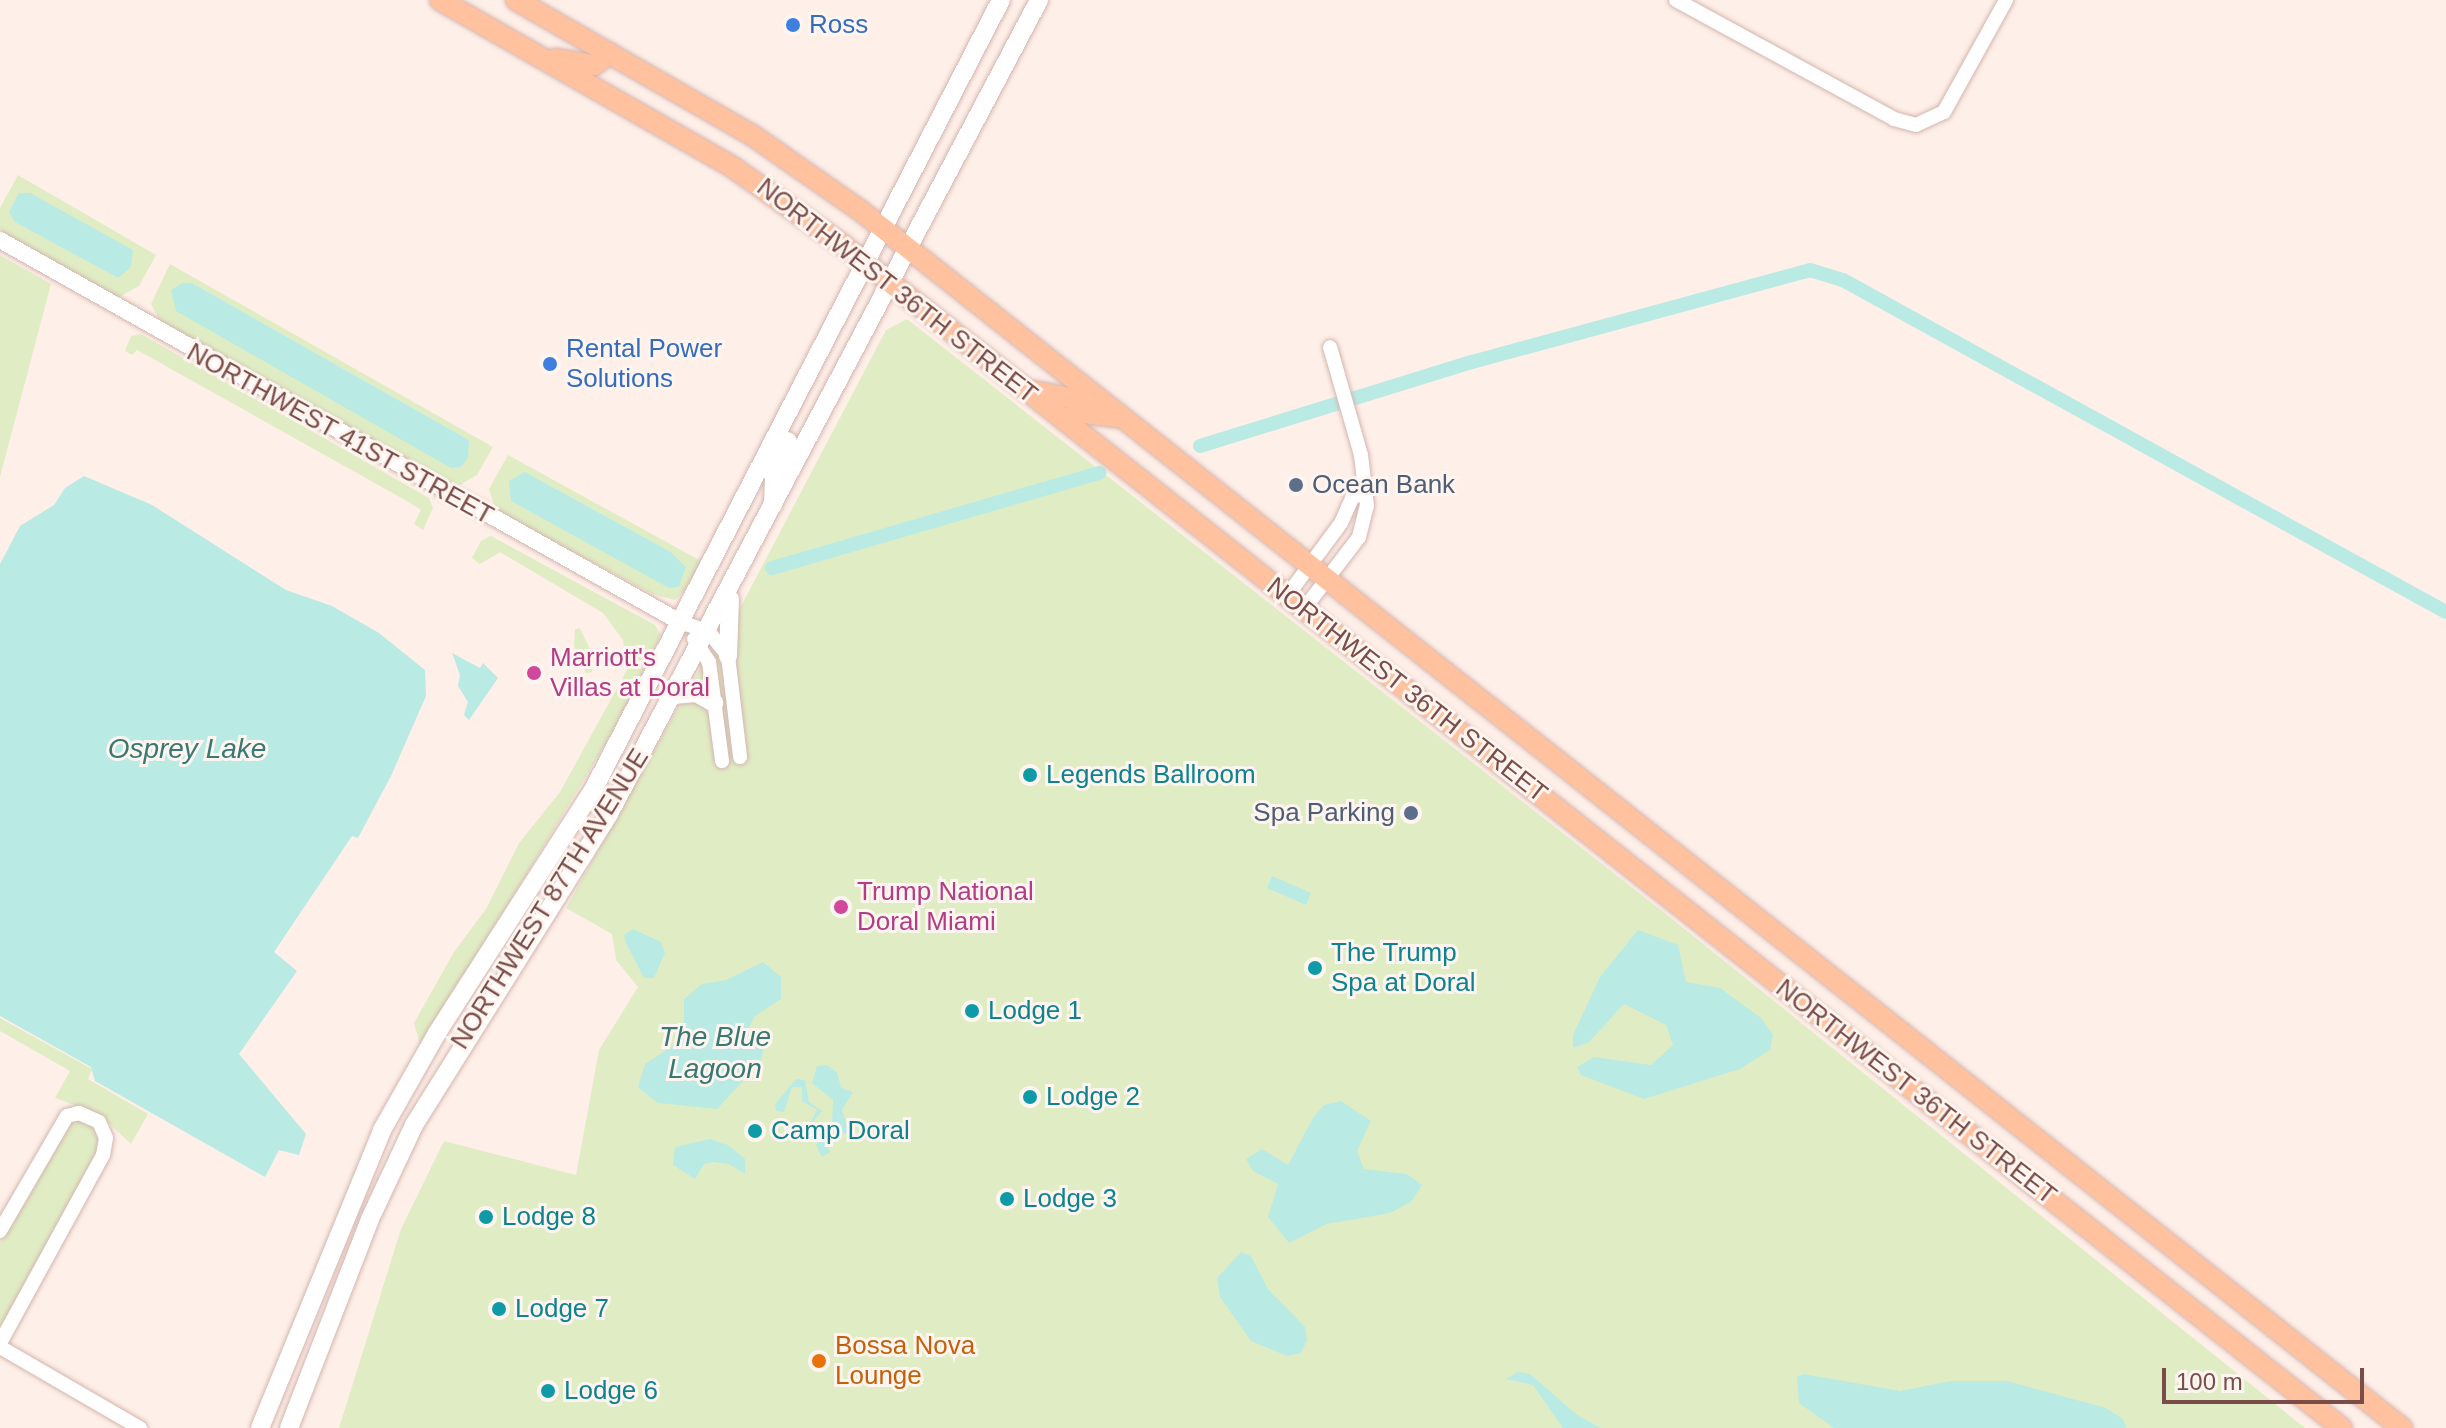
<!DOCTYPE html>
<html>
<head>
<meta charset="utf-8">
<style>
	body { margin:0 }
	#map { position:relative; width:2446px; height:1428px; overflow:hidden; background:#feefe8; font-family:Arial,sans-serif }
	div>[style] { position:absolute }
	.green>* { inset:0; background:#e0edc4 }
	.water>* { inset:0; background:#baeae4 }
	.canal>* { height:14px; margin:-7px; padding:0 7px; transform-origin:7px; border-radius:7px; background:#baeae4 }
	.roads { filter:drop-shadow(0 0 2px #d4b5af) drop-shadow(0 0 2px #d4b5af) }
	.minor>* { height:14px; margin:-7px; padding:0 7px; transform-origin:7px; border-radius:7px; background:#fff }
	.tertiary>* { height:16px; margin:-8px; padding:0 8px; transform-origin:8px; border-radius:8px; background:#fff }
	.secondary>* { height:18px; margin:-9px; padding:0 9px; transform-origin:9px; border-radius:9px; background:#fff }
	.primary>* { height:20px; margin:-10px; padding:0 10px; transform-origin:10px; border-radius:10px; background:#ffc19e }
	.dots>* { width:22px; height:22px; translate:-50% -50%; box-sizing:border-box; border:4px solid #fff5f0; border-radius:50% }
	span { translate:-50% -50%; white-space:nowrap; text-align:center; line-height:1.15; -webkit-text-stroke:6px #fff5f0; paint-order:stroke }
	.shop-label { font-size:26px; color:#366cbe }
	.left { translate:0 -50%; text-align:left }
	.street-label { font-size:26px; color:#7b4d49 }
	.service-label { font-size:26px; color:#4e5e75 }
	.right { translate:-100% -50%; text-align:right }
	.hotel-label { font-size:26px; color:#b23c85 }
	.culture-label { font-size:26px; color:#0d838f }
	.food-label { font-size:26px; color:#c56008 }
	.water-label { font-size:28px; color:#387972; font-style:italic }
	.scale { position:absolute; left:2162px; top:1368px; width:202px; height:36px; box-sizing:border-box; border:4px solid #7b4d49; border-top:0; padding-left:10px; font-size:24px; line-height:28px; white-space:nowrap; color:#7b4d49; -webkit-text-stroke:6px #fff5f0; paint-order:stroke }
</style>
</head>
<body>
<div id="map">
	<div class="green">
		<div style="clip-path:polygon(18px 175px,156px 255px,139px 286px,119px 297px,107px 295px,8px 238px,0 228px,0 208px)"></div>
		<div style="clip-path:polygon(0 255px,51px 284px,0 477px)"></div>
		<div style="clip-path:polygon(evenodd,170px 264px,493px 447px,477px 475px,458px 486px,449px 484px,161px 323px,151px 304px,170px 264px,192px 283px,469px 440px,467px 458px,461px 467px,192px 283px)"></div>
		<div style="clip-path:polygon(907px 319px,1667px 915px,2305px 1428px,339px 1428px,401px 1229px,444px 1141px,576px 1175px,599px 1050px,638px 987px,616px 960px,612px 934px,566px 908px,703px 663px,736px 616px,886px 330px)"></div>
		<div style="clip-path:polygon(141px 334px,429px 498px,433px 508px,423px 530px,414px 524px,421px 510px,405px 500px,137px 350px,132px 355px,125px 351px,131px 336px)"></div>
		<div style="clip-path:polygon(evenodd,508px 455px,701px 561px,685px 590px,675px 600px,652px 594px,496px 511px,489px 489px,508px 455px,525px 472px,671px 552px,686px 567px,525px 472px)"></div>
		<div style="clip-path:polygon(491px 536px,655px 625px,661px 635px,614px 730px,421px 1048px,414px 1023px,454px 952px,486px 909px,519px 843px,560px 792px,627px 670px,623px 640px,603px 613px,500px 552px,480px 564px,472px 558px,481px 541px)"></div>
		<div style="clip-path:polygon(580px 628px,594px 658px,592px 672px,586px 673px,574px 646px,575px 629px)"></div>
		<div style="clip-path:polygon(0 1018px,92px 1069px,88px 1079px,148px 1114px,131px 1144px,99px 1114px,55px 1098px,70px 1071px,0 1031px)"></div>
		<div style="clip-path:polygon(76px 1119px,94px 1124px,102px 1144px,0 1328px,0 1242px,65px 1125px)"></div>
	</div>
	<div class="water">
		<div style="clip-path:polygon(19px 193px,30px 193px,133px 250px,131px 267px,118px 278px,15px 222px,9px 212px)"></div>
		<div style="clip-path:polygon(182px 283px,192px 283px,469px 440px,468px 458px,461px 467px,451px 468px,176px 311px,171px 290px)"></div>
		<div style="clip-path:polygon(525px 472px,671px 552px,686px 567px,679px 587px,669px 588px,511px 501px,509px 481px)"></div>
		<div style="clip-path:polygon(84px 476px,152px 505px,286px 590px,332px 606px,379px 633px,425px 670px,426px 696px,391px 776px,358px 838px,352px 836px,274px 952px,297px 971px,239px 1054px,306px 1134px,299px 1155px,279px 1150px,265px 1177px,95px 1081px,91px 1067px,0 1016px,0 564px,20px 526px,54px 505px,65px 488px)"></div>
		<div style="clip-path:polygon(452px 653px,480px 668px,483px 663px,498px 678px,469px 720px,464px 715px,468px 702px,458px 686px,460px 675px)"></div>
		<div style="clip-path:polygon(1272px 876px,1311px 893px,1306px 905px,1267px 888px)"></div>
		<div style="clip-path:polygon(633px 929px,661px 942px,665px 953px,654px 978px,644px 978px,626px 943px,624px 935px)"></div>
		<div style="clip-path:polygon(1638px 930px,1678px 945px,1686px 982px,1720px 988px,1761px 1018px,1773px 1035px,1770px 1050px,1740px 1069px,1644px 1099px,1581px 1075px,1577px 1067px,1594px 1057px,1651px 1065px,1673px 1045px,1666px 1025px,1624px 1004px,1589px 1042px,1573px 1048px,1573px 1035px,1600px 977px)"></div>
		<div style="clip-path:polygon(763px 962px,781px 977px,781px 999px,755px 1016px,747px 1031px,764px 1045px,761px 1062px,717px 1109px,658px 1103px,638px 1087px,645px 1064px,677px 1043px,684px 1028px,684px 999px,702px 984px,726px 980px)"></div>
		<div style="clip-path:polygon(827px 1065px,837px 1072px,841px 1088px,853px 1092px,842px 1110px,849px 1132px,832px 1138px,827px 1145px,830px 1152px,822px 1157px,816px 1145px,832px 1124px,833px 1100px,812px 1083px,817px 1066px)"></div>
		<div style="clip-path:polygon(796px 1079px,805px 1080px,809px 1102px,822px 1111px,807px 1129px,817px 1110px,802px 1101px,802px 1087px,792px 1087px,784px 1112px,776px 1111px,775px 1104px)"></div>
		<div style="clip-path:polygon(1341px 1101px,1371px 1121px,1357px 1151px,1364px 1169px,1407px 1174px,1422px 1185px,1411px 1202px,1390px 1213px,1327px 1224px,1289px 1243px,1268px 1217px,1278px 1184px,1253px 1171px,1246px 1159px,1262px 1149px,1288px 1165px,1313px 1118px,1324px 1105px)"></div>
		<div style="clip-path:polygon(710px 1139px,728px 1145px,745px 1159px,745px 1174px,729px 1164px,713px 1162px,704px 1164px,695px 1179px,673px 1165px,675px 1147px)"></div>
		<div style="clip-path:polygon(1241px 1252px,1251px 1256px,1268px 1289px,1305px 1327px,1307px 1340px,1301px 1353px,1287px 1356px,1251px 1341px,1220px 1297px,1217px 1278px)"></div>
		<div style="clip-path:polygon(1518px 1372px,1530px 1374px,1577px 1415px,1601px 1428px,1563px 1428px,1533px 1385px,1506px 1379px)"></div>
		<div style="clip-path:polygon(1804px 1374px,1900px 1391px,1951px 1381px,2007px 1381px,2106px 1408px,2123px 1419px,2127px 1428px,1834px 1428px,1799px 1403px,1797px 1377px)"></div>
	</div>
	<div class="canal">
		<div style="left:1200px;top:446px;width:285px;rotate:-17.2deg"></div>
		<div style="left:1472px;top:362px;width:350px;rotate:-15.2deg"></div>
		<div style="left:1810px;top:270px;width:34px;rotate:17deg"></div>
		<div style="left:1843px;top:280px;width:688px;rotate:28.84deg"></div>
		<div style="left:772px;top:568px;width:341px;rotate:-16.2deg"></div>
	</div>
	<div class="roads">
		<div class="minor">
			<div style="left:1676px;top:0;width:248px;rotate:28.6deg"></div>
			<div style="left:1894px;top:119px;width:23px;rotate:15deg"></div>
			<div style="left:1916px;top:125px;width:31px;rotate:-25deg"></div>
			<div style="left:1944px;top:112px;width:128px;rotate:-61deg"></div>
			<div style="left:1287px;top:596px;width:91px;rotate:-53.5deg"></div>
			<div style="left:1341px;top:523px;width:27px;rotate:-66deg"></div>
			<div style="left:1352px;top:498px;width:15px;rotate:-28deg"></div>
			<div style="left:1304px;top:609px;width:91px;rotate:-52.6deg"></div>
			<div style="left:1359px;top:537px;width:32px;rotate:-76deg"></div>
			<div style="left:1367px;top:506px;width:51px;rotate:-96.7deg"></div>
			<div style="left:1361px;top:455px;width:112px;rotate:-106deg"></div>
			<div style="left:682px;top:623px;width:27px;rotate:17deg"></div>
			<div style="left:708px;top:631px;width:32px;rotate:51deg"></div>
			<div style="left:728px;top:656px;width:102px;rotate:83.2deg"></div>
			<div style="left:694px;top:639px;width:27px;rotate:57deg"></div>
			<div style="left:709px;top:662px;width:100px;rotate:82.5deg"></div>
			<div style="left:0;top:1231px;width:133px;rotate:-59.8deg"></div>
			<div style="left:67px;top:1116px;width:12px;rotate:-14deg"></div>
			<div style="left:79px;top:1113px;width:22px;rotate:24deg"></div>
			<div style="left:99px;top:1122px;width:17px;rotate:66deg"></div>
			<div style="left:106px;top:1138px;width:17px;rotate:100deg"></div>
			<div style="left:103px;top:1155px;width:214px;rotate:118.7deg"></div>
			<div style="left:0;top:1347px;width:162px;rotate:30.1deg"></div>
		</div>
		<div class="tertiary">
			<div style="left:0;top:240px;width:782px;rotate:29.32deg"></div>
		</div>
		<div class="secondary">
			<div style="left:773px;top:505px;width:35px;rotate:-88deg"></div>
			<div style="left:774px;top:470px;width:32px;rotate:-64deg"></div>
			<div style="left:728px;top:656px;width:57px;rotate:-88deg"></div>
			<div style="left:673px;top:695px;width:23px;rotate:-5deg"></div>
			<div style="left:696px;top:693px;width:21px;rotate:29deg"></div>
			<div style="left:260px;top:1428px;width:322px;rotate:-67.7deg"></div>
			<div style="left:382px;top:1130px;width:112px;rotate:-60.4deg"></div>
			<div style="left:437px;top:1033px;width:287px;rotate:-57.3deg"></div>
			<div style="left:592px;top:792px;width:891px;rotate:-62.69deg"></div>
			<div style="left:289px;top:1428px;width:224px;rotate:-68.8deg"></div>
			<div style="left:370px;top:1219px;width:104px;rotate:-64.9deg"></div>
			<div style="left:414px;top:1125px;width:367px;rotate:-57.9deg"></div>
			<div style="left:609px;top:814px;width:921px;rotate:-62.15deg"></div>
		</div>
		<div class="primary">
			<div style="left:440px;top:0;width:339px;rotate:29.7deg"></div>
			<div style="left:734px;top:168px;width:135px;rotate:35.3deg"></div>
			<div style="left:844px;top:246px;width:1908px;rotate:38.28deg"></div>
			<div style="left:516px;top:0;width:272px;rotate:29.8deg"></div>
			<div style="left:752px;top:135px;width:133px;rotate:34.9deg"></div>
			<div style="left:861px;top:211px;width:1964px;rotate:38.3deg"></div>
			<div style="left:555px;top:59px;width:39px;rotate:9deg"></div>
			<div style="left:594px;top:65px;width:20px;rotate:-37deg"></div>
			<div style="left:1033px;top:391px;width:43px;rotate:10.8deg"></div>
			<div style="left:1075px;top:399px;width:17px;rotate:-13deg"></div>
			<div style="left:1064px;top:420px;width:20px;rotate:-20deg"></div>
			<div style="left:1083px;top:413px;width:34px;rotate:7deg"></div>
		</div>
	</div>
	<div class="dots">
		<div style="left:793px;top:25px;background:#3f7fe0"></div>
		<div style="left:550px;top:364px;background:#3f7fe0"></div>
		<div style="left:1296px;top:485px;background:#5c6f8a"></div>
		<div style="left:534px;top:673px;background:#d1479c"></div>
		<div style="left:1030px;top:775px;background:#0f9aa8"></div>
		<div style="left:1411px;top:813px;background:#5c6f8a"></div>
		<div style="left:841px;top:907px;background:#d1479c"></div>
		<div style="left:1315px;top:968px;background:#0f9aa8"></div>
		<div style="left:972px;top:1011px;background:#0f9aa8"></div>
		<div style="left:1030px;top:1097px;background:#0f9aa8"></div>
		<div style="left:755px;top:1131px;background:#0f9aa8"></div>
		<div style="left:1007px;top:1199px;background:#0f9aa8"></div>
		<div style="left:486px;top:1217px;background:#0f9aa8"></div>
		<div style="left:499px;top:1309px;background:#0f9aa8"></div>
		<div style="left:819px;top:1361px;background:#e8710a"></div>
		<div style="left:548px;top:1391px;background:#0f9aa8"></div>
	</div>
	<div class="shop-label">
		<span class="left" style="left:809px;top:25px">Ross</span>
		<span class="left" style="left:566px;top:364px">Rental Power<br>Solutions</span>
	</div>
	<div class="street-label">
		<span style="left:897px;top:291px;rotate:38deg">NORTHWEST 36TH STREET</span>
		<span style="left:340px;top:434px;rotate:29deg">NORTHWEST 41ST STREET</span>
		<span style="left:1407px;top:690px;rotate:38deg">NORTHWEST 36TH STREET</span>
		<span style="left:550px;top:899px;rotate:-58deg">NORTHWEST 87TH AVENUE</span>
		<span style="left:1916px;top:1092px;rotate:38deg">NORTHWEST 36TH STREET</span>
	</div>
	<div class="service-label">
		<span class="left" style="left:1312px;top:485px">Ocean Bank</span>
		<span class="right" style="left:1395px;top:813px">Spa Parking</span>
	</div>
	<div class="hotel-label">
		<span class="left" style="left:550px;top:673px">Marriott's<br>Villas at Doral</span>
		<span class="left" style="left:857px;top:907px">Trump National<br>Doral Miami</span>
	</div>
	<div class="culture-label">
		<span class="left" style="left:1046px;top:775px">Legends Ballroom</span>
		<span class="left" style="left:1331px;top:968px">The Trump<br>Spa at Doral</span>
		<span class="left" style="left:988px;top:1011px">Lodge 1</span>
		<span class="left" style="left:1046px;top:1097px">Lodge 2</span>
		<span class="left" style="left:771px;top:1131px">Camp Doral</span>
		<span class="left" style="left:1023px;top:1199px">Lodge 3</span>
		<span class="left" style="left:502px;top:1217px">Lodge 8</span>
		<span class="left" style="left:515px;top:1309px">Lodge 7</span>
		<span class="left" style="left:564px;top:1391px">Lodge 6</span>
	</div>
	<div class="food-label">
		<span class="left" style="left:835px;top:1361px">Bossa Nova<br>Lounge</span>
	</div>
	<div class="water-label">
		<span style="left:187px;top:749px">Osprey Lake</span>
		<span style="left:715px;top:1053px">The Blue<br>Lagoon</span>
	</div>
	<div class="scale">100 m</div>
</div>
</body>
</html>
